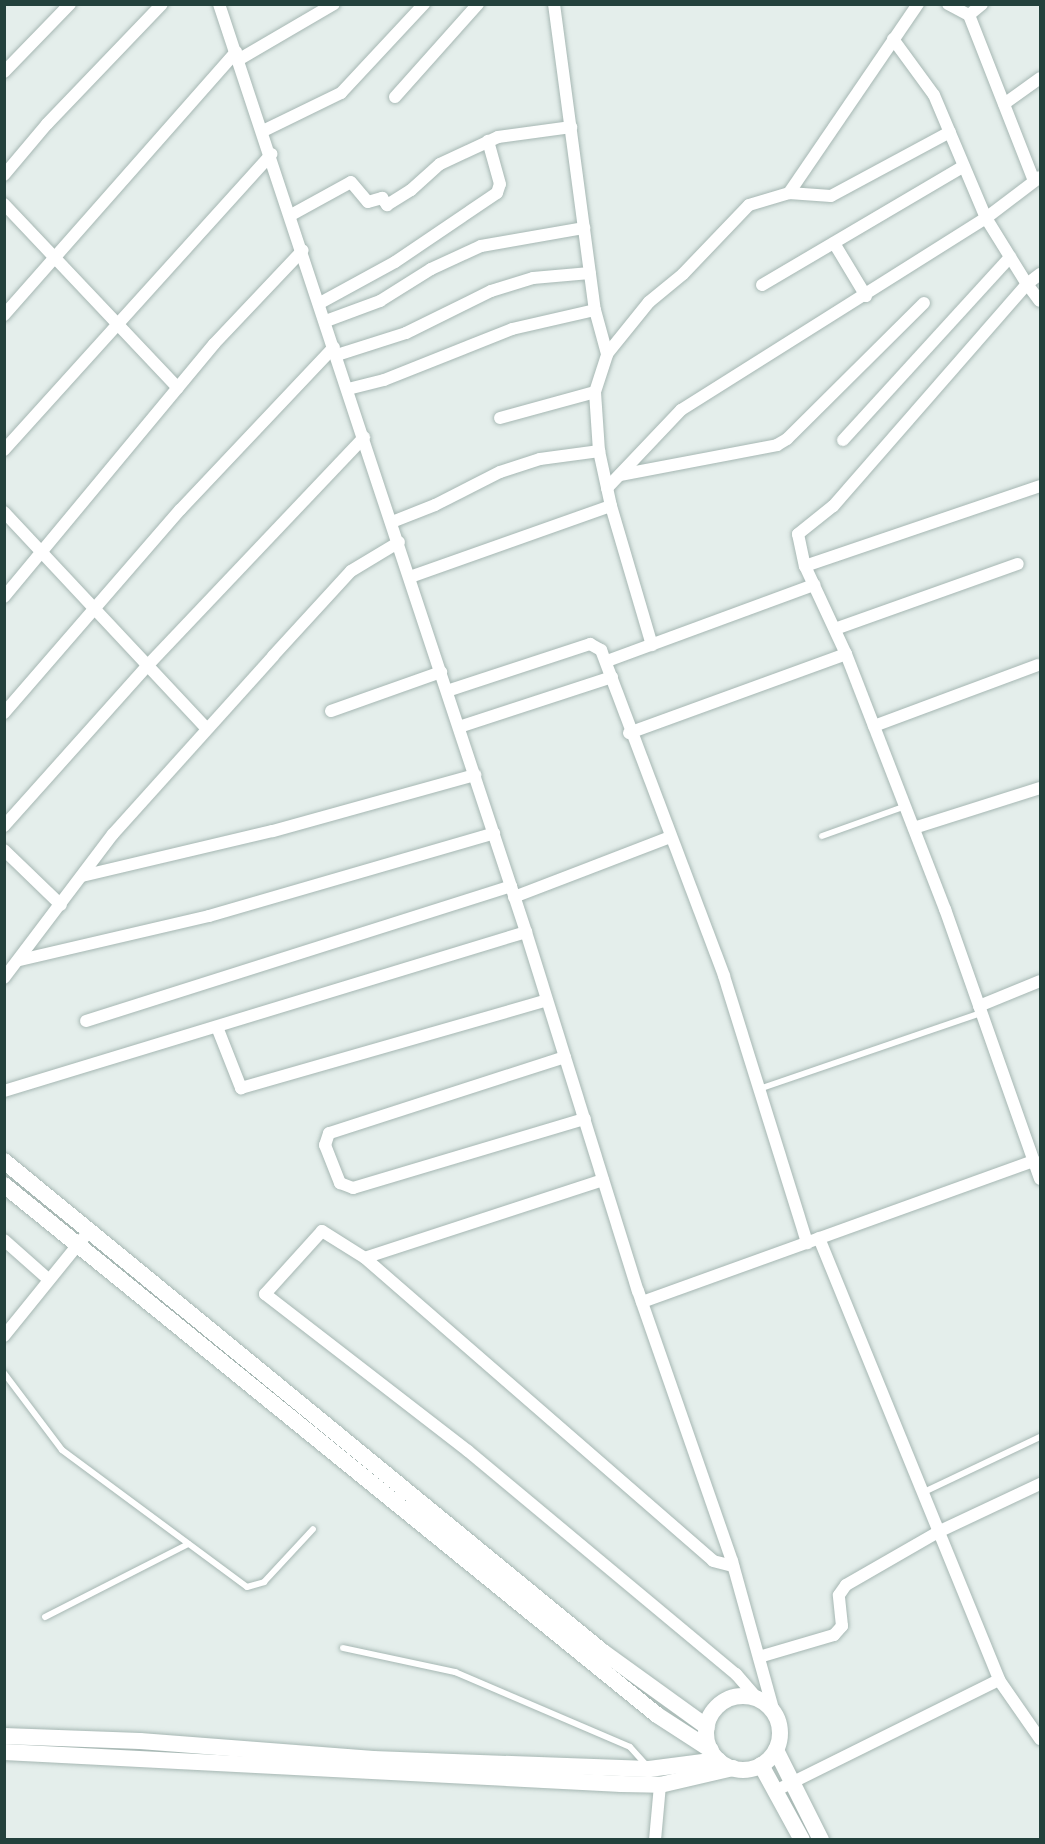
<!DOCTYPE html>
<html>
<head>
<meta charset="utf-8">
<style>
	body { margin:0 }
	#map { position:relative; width:1045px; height:1844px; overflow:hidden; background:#e4eeeb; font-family:"Titillium Web",sans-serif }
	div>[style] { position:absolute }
	.roads { filter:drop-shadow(0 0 2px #a6b7b3) drop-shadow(0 0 2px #a6b7b3) }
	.lane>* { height:6px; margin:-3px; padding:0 3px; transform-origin:3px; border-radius:3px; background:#fff }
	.street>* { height:12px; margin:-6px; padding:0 6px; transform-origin:6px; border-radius:6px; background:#fff }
	.secondary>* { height:16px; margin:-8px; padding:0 8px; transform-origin:8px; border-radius:8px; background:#fff }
	.secondary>.ring { margin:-8px; padding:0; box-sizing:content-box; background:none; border:16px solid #fff; border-radius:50% }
	span { translate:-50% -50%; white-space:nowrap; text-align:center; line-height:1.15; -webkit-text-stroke:4.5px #f5faf8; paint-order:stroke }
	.frame { position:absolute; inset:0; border:6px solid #23413c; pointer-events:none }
</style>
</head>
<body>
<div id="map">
	<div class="roads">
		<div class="lane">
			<div style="left:822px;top:836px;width:89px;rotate:-19.7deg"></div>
			<div style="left:759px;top:1089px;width:235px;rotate:-18.9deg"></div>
			<div style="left:4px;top:1373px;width:96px;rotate:53deg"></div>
			<div style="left:62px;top:1450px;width:230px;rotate:36.5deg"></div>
			<div style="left:247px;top:1587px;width:18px;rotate:-16deg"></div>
			<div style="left:264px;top:1582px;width:72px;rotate:-47.2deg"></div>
			<div style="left:922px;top:1493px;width:131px;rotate:-25.4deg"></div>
			<div style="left:45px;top:1617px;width:161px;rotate:-27deg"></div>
			<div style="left:343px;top:1648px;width:115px;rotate:12.1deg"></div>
			<div style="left:455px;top:1672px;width:190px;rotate:23.2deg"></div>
			<div style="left:630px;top:1747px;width:27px;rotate:48deg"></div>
		</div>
		<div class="street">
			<div style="left:219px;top:4px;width:977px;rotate:71.69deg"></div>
			<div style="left:526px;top:932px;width:376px;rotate:72.7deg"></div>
			<div style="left:638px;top:1291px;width:286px;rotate:70.8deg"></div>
			<div style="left:732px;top:1561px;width:157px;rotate:74.5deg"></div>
			<div style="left:554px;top:4px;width:309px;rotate:82.4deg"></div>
			<div style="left:595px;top:310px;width:46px;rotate:74.7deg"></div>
			<div style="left:948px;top:4px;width:24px;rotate:28deg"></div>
			<div style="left:969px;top:15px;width:17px;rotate:-40deg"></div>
			<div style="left:969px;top:15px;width:178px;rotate:68.6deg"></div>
			<div style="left:893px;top:39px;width:69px;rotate:53.8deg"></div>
			<div style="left:934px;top:95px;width:134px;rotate:67.1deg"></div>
			<div style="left:986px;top:218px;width:78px;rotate:58.2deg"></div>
			<div style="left:1027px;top:284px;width:295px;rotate:131.1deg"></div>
			<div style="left:833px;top:506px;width:45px;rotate:141.3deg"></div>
			<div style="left:798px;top:534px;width:33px;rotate:78deg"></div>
			<div style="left:805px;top:566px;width:97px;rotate:65deg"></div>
			<div style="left:846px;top:654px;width:274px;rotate:68.8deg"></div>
			<div style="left:945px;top:909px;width:286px;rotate:70.6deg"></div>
			<div style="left:238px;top:60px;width:111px;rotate:-30.3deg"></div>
			<div style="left:4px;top:72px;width:95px;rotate:-45.9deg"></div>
			<div style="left:395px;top:97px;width:125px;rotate:-48.3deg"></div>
			<div style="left:1004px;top:104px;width:44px;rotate:-35.8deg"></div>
			<div style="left:263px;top:131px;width:87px;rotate:-26deg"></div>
			<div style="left:341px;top:93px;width:122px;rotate:-47deg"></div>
			<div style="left:4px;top:175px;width:67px;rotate:-49.9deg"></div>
			<div style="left:47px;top:124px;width:166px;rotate:-46.2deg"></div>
			<div style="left:789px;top:193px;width:42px;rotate:4.1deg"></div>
			<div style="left:831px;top:196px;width:135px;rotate:-28.3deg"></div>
			<div style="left:4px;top:204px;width:253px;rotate:46.6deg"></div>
			<div style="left:291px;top:215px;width:68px;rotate:-28.8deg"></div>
			<div style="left:351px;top:182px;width:26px;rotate:50deg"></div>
			<div style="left:368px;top:202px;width:15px;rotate:-16deg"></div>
			<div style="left:382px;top:198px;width:9px;rotate:54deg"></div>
			<div style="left:387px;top:205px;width:28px;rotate:-32deg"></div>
			<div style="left:411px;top:190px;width:39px;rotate:-42deg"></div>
			<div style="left:440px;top:164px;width:64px;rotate:-25deg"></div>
			<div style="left:498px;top:137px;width:74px;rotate:-7.8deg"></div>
			<div style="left:834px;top:243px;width:62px;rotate:58.9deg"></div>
			<div style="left:1040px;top:274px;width:16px;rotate:142deg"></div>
			<div style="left:1027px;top:284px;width:21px;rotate:53deg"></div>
			<div style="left:762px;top:285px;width:234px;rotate:-30.5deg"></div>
			<div style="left:320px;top:303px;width:85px;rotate:-28.7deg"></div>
			<div style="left:395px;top:262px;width:123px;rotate:-34.1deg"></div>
			<div style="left:497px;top:193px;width:9px;rotate:-72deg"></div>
			<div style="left:500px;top:184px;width:45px;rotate:-105.6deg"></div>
			<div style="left:4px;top:315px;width:351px;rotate:-48.6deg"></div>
			<div style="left:326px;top:321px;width:58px;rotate:-20.3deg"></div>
			<div style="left:380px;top:301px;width:60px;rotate:-32.1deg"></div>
			<div style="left:431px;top:269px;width:55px;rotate:-24.7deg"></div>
			<div style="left:481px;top:246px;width:105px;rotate:-9.9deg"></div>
			<div style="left:337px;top:355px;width:72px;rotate:-17.7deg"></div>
			<div style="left:406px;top:333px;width:95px;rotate:-26.3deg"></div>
			<div style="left:491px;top:291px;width:44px;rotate:-17.2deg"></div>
			<div style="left:533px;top:278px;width:57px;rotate:-5deg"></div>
			<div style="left:348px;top:389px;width:37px;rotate:-14deg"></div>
			<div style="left:384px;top:380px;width:138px;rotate:-21.7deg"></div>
			<div style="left:512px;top:329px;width:85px;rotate:-12.9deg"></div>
			<div style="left:500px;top:418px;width:98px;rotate:-15.3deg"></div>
			<div style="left:843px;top:440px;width:248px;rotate:-47.6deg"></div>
			<div style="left:4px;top:450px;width:399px;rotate:-47.9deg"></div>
			<div style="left:620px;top:475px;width:160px;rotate:-10.8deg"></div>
			<div style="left:777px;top:445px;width:12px;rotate:-31deg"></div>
			<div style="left:787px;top:439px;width:193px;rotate:-44.8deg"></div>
			<div style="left:607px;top:488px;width:108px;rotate:-46.5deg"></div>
			<div style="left:681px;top:410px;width:360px;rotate:-32.2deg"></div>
			<div style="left:986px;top:218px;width:68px;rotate:-37.2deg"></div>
			<div style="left:611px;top:506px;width:145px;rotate:73.6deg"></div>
			<div style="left:4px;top:512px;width:297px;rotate:46.9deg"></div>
			<div style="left:392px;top:522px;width:46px;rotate:-21.6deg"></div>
			<div style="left:435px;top:505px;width:73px;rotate:-26.9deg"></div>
			<div style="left:500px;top:472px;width:42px;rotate:-18deg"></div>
			<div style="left:540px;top:459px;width:60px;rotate:-7.7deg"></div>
			<div style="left:805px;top:566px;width:248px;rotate:-18.8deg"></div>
			<div style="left:410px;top:577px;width:213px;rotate:-19.5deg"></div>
			<div style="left:611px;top:506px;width:56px;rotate:-102.3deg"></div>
			<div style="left:599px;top:451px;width:59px;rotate:-93.9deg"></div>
			<div style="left:595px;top:392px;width:40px;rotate:-72deg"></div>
			<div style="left:607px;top:354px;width:67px;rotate:-51.1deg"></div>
			<div style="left:649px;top:302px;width:44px;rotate:-39.5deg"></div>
			<div style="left:683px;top:274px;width:95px;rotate:-46.3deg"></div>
			<div style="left:749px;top:205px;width:42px;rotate:-16.7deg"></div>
			<div style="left:789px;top:193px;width:229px;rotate:-55.7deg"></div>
			<div style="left:4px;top:597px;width:329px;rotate:-50.3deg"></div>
			<div style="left:214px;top:344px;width:129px;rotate:-46.6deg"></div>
			<div style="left:835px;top:629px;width:194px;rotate:-19.6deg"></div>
			<div style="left:607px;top:661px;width:221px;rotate:-20.2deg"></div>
			<div style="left:447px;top:691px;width:151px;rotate:-18.2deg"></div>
			<div style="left:590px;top:644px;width:13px;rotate:29deg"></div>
			<div style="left:601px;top:650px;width:348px;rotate:69.3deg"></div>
			<div style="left:724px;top:976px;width:280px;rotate:72.7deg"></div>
			<div style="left:331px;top:711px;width:117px;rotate:-19.5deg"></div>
			<div style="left:4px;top:713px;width:269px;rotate:-49.1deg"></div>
			<div style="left:180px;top:510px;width:224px;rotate:-46.6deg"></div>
			<div style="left:874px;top:726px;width:175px;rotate:-20.4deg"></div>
			<div style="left:459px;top:727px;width:161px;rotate:-18.1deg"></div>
			<div style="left:629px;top:733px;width:231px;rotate:-20deg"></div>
			<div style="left:4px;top:826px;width:216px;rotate:-48.2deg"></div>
			<div style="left:148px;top:665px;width:314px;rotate:-46.5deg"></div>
			<div style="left:914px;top:828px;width:132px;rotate:-17.6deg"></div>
			<div style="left:4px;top:850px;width:79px;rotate:44deg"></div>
			<div style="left:82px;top:876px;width:196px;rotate:-13.3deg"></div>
			<div style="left:273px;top:831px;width:210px;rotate:-15.5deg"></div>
			<div style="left:514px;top:897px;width:167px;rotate:-21deg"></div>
			<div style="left:20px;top:960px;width:194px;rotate:-13.1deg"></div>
			<div style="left:209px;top:916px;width:297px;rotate:-16.2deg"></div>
			<div style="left:4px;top:978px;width:181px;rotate:-52.9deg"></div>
			<div style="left:113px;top:834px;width:239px;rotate:-48deg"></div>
			<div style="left:273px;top:656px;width:115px;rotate:-47.5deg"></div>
			<div style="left:351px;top:571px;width:56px;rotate:-31.1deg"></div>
			<div style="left:979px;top:1006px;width:66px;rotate:-22.3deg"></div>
			<div style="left:86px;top:1021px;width:446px;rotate:-17.6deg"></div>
			<div style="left:217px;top:1027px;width:66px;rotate:68.5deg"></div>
			<div style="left:241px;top:1088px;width:318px;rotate:-16deg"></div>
			<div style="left:565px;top:1057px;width:248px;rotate:162.1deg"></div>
			<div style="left:329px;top:1133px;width:13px;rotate:108deg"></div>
			<div style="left:325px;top:1145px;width:41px;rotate:68.5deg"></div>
			<div style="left:340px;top:1183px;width:14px;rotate:21deg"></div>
			<div style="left:353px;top:1188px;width:242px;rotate:-16.6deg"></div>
			<div style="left:4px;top:1091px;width:546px;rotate:-16.94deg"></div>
			<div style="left:603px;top:1180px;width:250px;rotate:161.9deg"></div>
			<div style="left:365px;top:1258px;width:461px;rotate:41deg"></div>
			<div style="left:713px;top:1561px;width:21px;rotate:14deg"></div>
			<div style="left:819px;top:1238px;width:477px;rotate:67.8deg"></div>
			<div style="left:4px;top:1240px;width:60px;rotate:41.6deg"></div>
			<div style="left:365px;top:1258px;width:51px;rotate:-147.9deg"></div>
			<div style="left:322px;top:1231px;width:85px;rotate:132.1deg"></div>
			<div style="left:265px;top:1294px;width:257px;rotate:37.7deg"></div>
			<div style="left:468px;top:1451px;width:349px;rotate:39.8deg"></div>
			<div style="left:736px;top:1674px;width:33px;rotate:49deg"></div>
			<div style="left:642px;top:1302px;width:417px;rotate:-19.8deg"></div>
			<div style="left:4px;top:1336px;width:135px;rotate:-51deg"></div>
			<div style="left:759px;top:1657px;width:78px;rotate:-16.3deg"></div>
			<div style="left:834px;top:1635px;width:12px;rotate:-48deg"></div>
			<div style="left:842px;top:1626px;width:31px;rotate:-96deg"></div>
			<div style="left:839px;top:1595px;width:12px;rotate:-55deg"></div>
			<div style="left:846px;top:1585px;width:106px;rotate:-29.9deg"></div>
			<div style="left:938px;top:1532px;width:113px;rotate:-25.2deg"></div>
			<div style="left:775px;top:1791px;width:250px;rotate:-26.4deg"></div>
			<div style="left:999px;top:1680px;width:72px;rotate:55.2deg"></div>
			<div style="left:655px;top:1840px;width:55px;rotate:-84.8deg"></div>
		</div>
		<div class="secondary">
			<div style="left:4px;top:1161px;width:775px;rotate:39.34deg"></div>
			<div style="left:603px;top:1652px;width:128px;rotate:35.8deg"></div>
			<div style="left:4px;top:1185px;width:841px;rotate:39.06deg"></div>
			<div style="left:657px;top:1715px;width:64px;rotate:32.9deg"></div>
			<div class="ring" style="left:706px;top:1696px;width:58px;height:58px"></div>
			<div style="left:4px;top:1736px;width:136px;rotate:2.1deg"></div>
			<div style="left:140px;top:1741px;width:234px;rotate:4.4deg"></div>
			<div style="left:373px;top:1759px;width:276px;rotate:2.1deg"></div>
			<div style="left:649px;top:1769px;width:70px;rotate:-7.4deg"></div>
			<div style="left:776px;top:1750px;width:101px;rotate:63.4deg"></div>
			<div style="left:4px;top:1752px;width:618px;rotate:2.97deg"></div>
			<div style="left:621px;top:1784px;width:39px;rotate:1deg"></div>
			<div style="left:660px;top:1785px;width:75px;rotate:-13.1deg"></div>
			<div style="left:761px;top:1765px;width:85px;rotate:61.3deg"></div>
		</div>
	</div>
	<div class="frame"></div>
</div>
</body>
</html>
